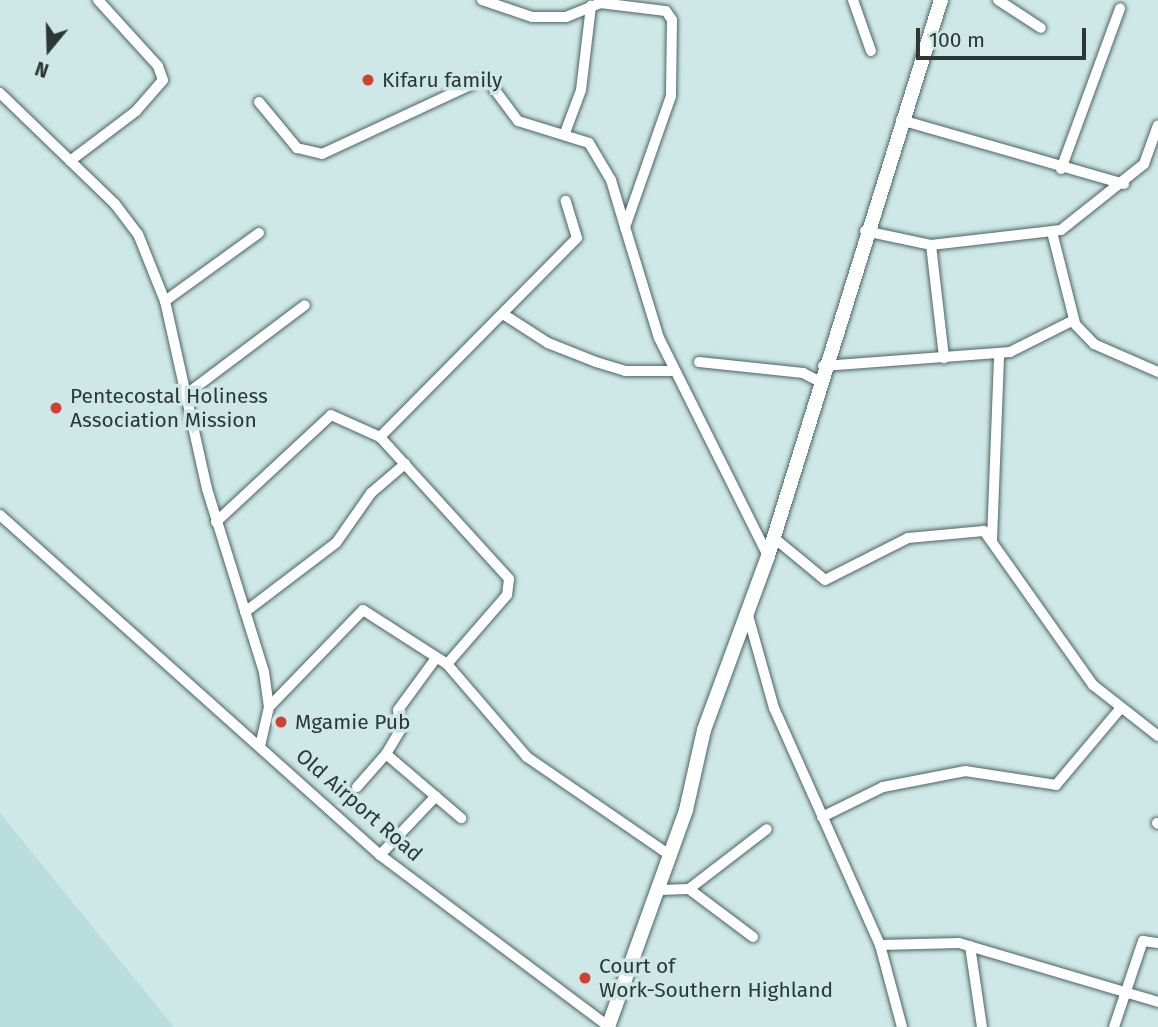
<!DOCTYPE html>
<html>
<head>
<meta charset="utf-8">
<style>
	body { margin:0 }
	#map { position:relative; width:1158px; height:1027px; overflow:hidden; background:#cde8e7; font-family:"Fira Sans",sans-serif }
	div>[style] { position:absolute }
	.built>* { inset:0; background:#badedd }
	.roads { filter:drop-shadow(0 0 2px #4c6363) drop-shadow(0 0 2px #4c6363) }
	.street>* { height:10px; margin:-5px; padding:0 5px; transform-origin:5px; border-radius:5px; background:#fff }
	.secondary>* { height:14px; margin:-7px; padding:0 7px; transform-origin:7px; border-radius:7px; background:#fff }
	.dots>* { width:19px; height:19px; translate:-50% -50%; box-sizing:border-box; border:4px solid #cde8e7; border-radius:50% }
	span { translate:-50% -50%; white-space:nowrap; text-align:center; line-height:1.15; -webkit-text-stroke:7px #cde8e7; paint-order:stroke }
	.poi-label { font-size:21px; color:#2c3736 }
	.left { translate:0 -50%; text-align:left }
	.street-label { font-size:21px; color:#2c3736 }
	.north { position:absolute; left:14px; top:14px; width:70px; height:70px; -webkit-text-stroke:5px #cde8e7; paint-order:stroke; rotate:199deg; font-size:19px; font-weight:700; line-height:28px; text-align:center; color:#2c3736 }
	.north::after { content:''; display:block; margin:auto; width:24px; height:32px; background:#2c3736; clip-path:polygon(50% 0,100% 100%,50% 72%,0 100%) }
	.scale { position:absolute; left:916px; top:28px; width:170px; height:32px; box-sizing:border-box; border:4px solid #2c3736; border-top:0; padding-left:9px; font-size:21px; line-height:24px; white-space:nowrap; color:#2c3736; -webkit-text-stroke:5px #cde8e7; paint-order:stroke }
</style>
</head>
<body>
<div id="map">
	<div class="built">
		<div style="clip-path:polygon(0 813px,174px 1027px,0 1027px)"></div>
	</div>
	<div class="roads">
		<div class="street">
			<div style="left:482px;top:0;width:53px;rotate:18.8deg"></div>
			<div style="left:532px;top:17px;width:34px"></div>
			<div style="left:566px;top:17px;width:37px;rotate:-22deg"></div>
			<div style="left:600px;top:3px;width:66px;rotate:6.9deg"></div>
			<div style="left:666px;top:11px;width:11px;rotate:56deg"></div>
			<div style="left:672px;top:20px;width:76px;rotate:90.8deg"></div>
			<div style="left:671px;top:96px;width:139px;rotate:109.3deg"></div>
			<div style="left:625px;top:227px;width:116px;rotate:73deg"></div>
			<div style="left:659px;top:338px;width:244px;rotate:63.4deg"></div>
			<div style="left:853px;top:0;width:54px;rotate:70.6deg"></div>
			<div style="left:998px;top:0;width:51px;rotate:33.1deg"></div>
			<div style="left:0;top:93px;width:160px;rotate:44deg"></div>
			<div style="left:115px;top:204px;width:38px;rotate:53deg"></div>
			<div style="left:138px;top:234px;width:72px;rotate:68.1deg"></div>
			<div style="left:165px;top:301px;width:193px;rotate:77.4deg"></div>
			<div style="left:207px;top:489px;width:192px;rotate:72.7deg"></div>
			<div style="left:264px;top:672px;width:35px;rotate:82deg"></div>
			<div style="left:269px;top:707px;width:39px;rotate:103deg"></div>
			<div style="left:259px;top:102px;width:60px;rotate:50.4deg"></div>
			<div style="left:297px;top:148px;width:26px;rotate:13deg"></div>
			<div style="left:322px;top:154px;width:181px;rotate:-24.9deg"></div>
			<div style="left:486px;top:78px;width:54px;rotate:53.3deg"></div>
			<div style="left:518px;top:121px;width:74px;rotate:17.2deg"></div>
			<div style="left:589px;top:143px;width:43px;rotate:59.3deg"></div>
			<div style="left:611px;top:180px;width:49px;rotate:73.4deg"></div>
			<div style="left:901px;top:120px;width:232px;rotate:16deg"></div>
			<div style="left:565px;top:133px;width:46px;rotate:-69.6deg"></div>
			<div style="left:581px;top:90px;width:85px;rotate:-83.2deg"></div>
			<div style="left:70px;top:161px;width:83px;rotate:-37.1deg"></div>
			<div style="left:136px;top:111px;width:41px;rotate:-48.9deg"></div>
			<div style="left:163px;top:80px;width:15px;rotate:-110deg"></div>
			<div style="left:158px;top:66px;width:89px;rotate:-132.3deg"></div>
			<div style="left:1061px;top:169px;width:171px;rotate:-69.8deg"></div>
			<div style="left:865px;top:231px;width:67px;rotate:12deg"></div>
			<div style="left:931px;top:245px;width:131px;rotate:-6.6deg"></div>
			<div style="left:1061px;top:230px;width:106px;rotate:-38.5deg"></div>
			<div style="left:1144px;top:164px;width:41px;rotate:-70.3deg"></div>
			<div style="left:1052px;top:232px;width:94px;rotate:75.8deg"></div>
			<div style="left:931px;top:245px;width:114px;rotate:83.4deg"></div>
			<div style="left:165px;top:301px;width:116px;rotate:-35.9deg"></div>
			<div style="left:503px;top:314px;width:54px;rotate:32.8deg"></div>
			<div style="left:548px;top:343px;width:52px;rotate:21.6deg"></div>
			<div style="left:596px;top:362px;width:30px;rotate:17deg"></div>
			<div style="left:625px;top:371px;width:49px"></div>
			<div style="left:699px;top:362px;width:105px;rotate:6deg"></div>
			<div style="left:803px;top:373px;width:18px;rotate:27deg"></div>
			<div style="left:823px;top:366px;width:188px;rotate:-4.3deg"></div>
			<div style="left:1010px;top:352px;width:69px;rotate:-26.6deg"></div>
			<div style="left:1072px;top:321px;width:32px;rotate:46deg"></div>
			<div style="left:1094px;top:344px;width:70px;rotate:23.6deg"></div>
			<div style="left:188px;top:393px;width:146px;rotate:-36.9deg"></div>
			<div style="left:380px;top:437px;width:280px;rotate:-45.3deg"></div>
			<div style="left:577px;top:238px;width:39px;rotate:-107deg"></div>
			<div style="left:0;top:515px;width:510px;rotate:41.82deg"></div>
			<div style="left:380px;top:855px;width:285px;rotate:36.9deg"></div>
			<div style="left:216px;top:522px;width:157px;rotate:-42.9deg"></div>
			<div style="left:331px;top:415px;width:54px;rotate:24.2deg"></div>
			<div style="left:380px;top:437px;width:192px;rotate:47.7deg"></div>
			<div style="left:509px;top:579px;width:16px;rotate:97deg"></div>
			<div style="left:507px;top:595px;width:91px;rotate:131deg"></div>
			<div style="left:447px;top:664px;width:123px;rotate:49.3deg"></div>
			<div style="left:527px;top:757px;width:175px;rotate:34.5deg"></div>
			<div style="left:773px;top:537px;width:67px;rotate:39.6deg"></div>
			<div style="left:825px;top:580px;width:93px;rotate:-26.8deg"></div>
			<div style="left:908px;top:538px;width:76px;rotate:-5.3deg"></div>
			<div style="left:984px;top:531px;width:189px;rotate:54.7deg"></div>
			<div style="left:1093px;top:685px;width:83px;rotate:38.1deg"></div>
			<div style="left:992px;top:540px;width:186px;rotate:-87.8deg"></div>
			<div style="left:245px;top:612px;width:114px;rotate:-37.2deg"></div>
			<div style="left:336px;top:543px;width:61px;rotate:-55deg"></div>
			<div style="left:371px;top:493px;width:45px;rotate:-40.5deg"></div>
			<div style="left:747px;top:612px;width:100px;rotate:74.3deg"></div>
			<div style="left:774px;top:708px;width:260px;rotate:65.9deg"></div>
			<div style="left:880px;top:945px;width:85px;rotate:75deg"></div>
			<div style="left:269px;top:707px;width:135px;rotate:-45.9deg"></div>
			<div style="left:363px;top:610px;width:100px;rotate:32.7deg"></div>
			<div style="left:386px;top:754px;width:99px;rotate:40.5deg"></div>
			<div style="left:357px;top:787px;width:44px;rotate:-48.7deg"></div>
			<div style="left:386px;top:754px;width:29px;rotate:-59deg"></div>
			<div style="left:401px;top:729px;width:19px;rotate:-99deg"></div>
			<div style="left:398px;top:710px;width:64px;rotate:-53.8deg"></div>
			<div style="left:822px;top:817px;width:68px;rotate:-26.2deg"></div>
			<div style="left:883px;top:787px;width:84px;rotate:-11deg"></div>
			<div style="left:965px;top:771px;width:92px;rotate:8.7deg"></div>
			<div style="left:1056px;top:785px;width:99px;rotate:-49.9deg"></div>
			<div style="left:1157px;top:823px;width:1px;rotate:45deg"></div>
			<div style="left:380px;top:855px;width:81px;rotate:-46.5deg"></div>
			<div style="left:689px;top:889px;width:98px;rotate:-37.6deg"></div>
			<div style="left:659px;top:890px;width:30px;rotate:-2deg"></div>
			<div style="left:689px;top:889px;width:80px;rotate:36.9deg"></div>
			<div style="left:880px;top:945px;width:79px;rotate:-1.5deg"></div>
			<div style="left:959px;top:943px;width:208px;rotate:16.5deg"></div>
			<div style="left:970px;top:946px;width:82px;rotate:81.6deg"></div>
			<div style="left:1114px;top:1027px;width:91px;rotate:-71.4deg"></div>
			<div style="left:1143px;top:941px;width:15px;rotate:8deg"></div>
		</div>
		<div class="secondary">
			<div style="left:608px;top:1027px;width:231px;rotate:-70.2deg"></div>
			<div style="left:686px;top:810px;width:82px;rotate:-77.3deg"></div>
			<div style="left:704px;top:730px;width:185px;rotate:-69.8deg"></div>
			<div style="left:768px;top:556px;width:582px;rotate:-72.72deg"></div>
		</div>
	</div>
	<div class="dots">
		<div style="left:368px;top:80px;background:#cf4233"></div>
		<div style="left:56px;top:408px;background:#cf4233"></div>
		<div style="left:281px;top:722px;background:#cf4233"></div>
		<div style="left:585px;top:978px;background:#cf4233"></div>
	</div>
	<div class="poi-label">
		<span class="left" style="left:382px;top:80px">Kifaru family</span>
		<span class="left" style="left:70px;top:408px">Pentecostal Holiness<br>Association Mission</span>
		<span class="left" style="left:295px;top:722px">Mgamie Pub</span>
		<span class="left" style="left:599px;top:978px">Court of<br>Work-Southern Highland</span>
	</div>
	<div class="street-label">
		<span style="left:359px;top:805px;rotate:41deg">Old Airport Road</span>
	</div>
	<div class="north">N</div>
	<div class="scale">100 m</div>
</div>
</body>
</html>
